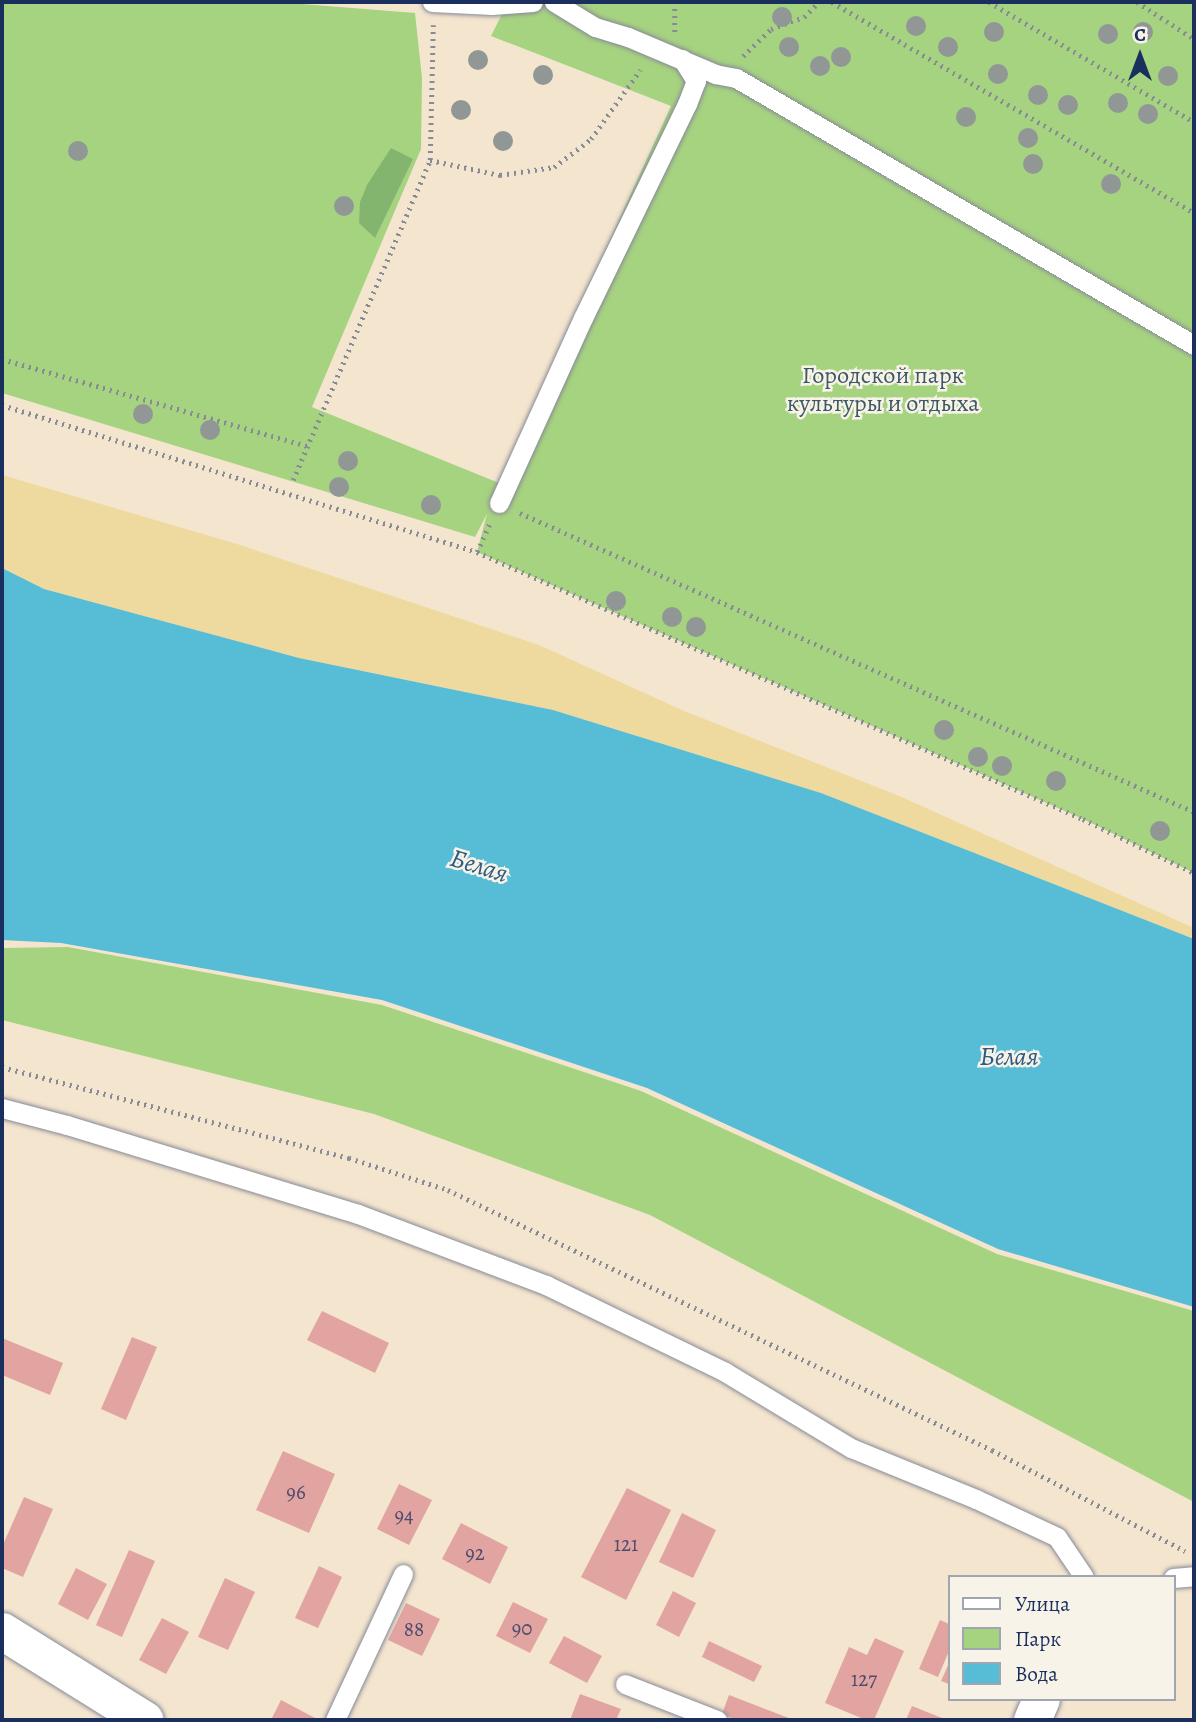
<!DOCTYPE html>
<html>
<head>
<meta charset="utf-8">
<style>
	body { margin:0 }
	#map { position:relative; width:1196px; height:1722px; overflow:hidden; background:#f4e5cf; font-family:Alegreya,serif }
	div>[style] { position:absolute }
	.green>* { inset:0; background:#a6d380 }
	.forest>* { inset:0; background:#84b56e }
	.sand>* { inset:0; background:#eeda9e }
	.water>* { inset:0; background:#57bcd5 }
	.building>* { inset:0; background:#e2a4a0 }
	.path>* { height:4.5px; margin-top:-2.25px; transform-origin:0; background:repeating-linear-gradient(90deg,#888a96 0 2px,transparent 0 7px) }
	.roads { filter:drop-shadow(0 0 2px #888a96) drop-shadow(0 0 2px #888a96) }
	.lane>* { height:19px; margin:-9.5px; padding:0 9.5px; transform-origin:9.5px; border-radius:9.5px; background:#fff }
	.street>* { height:37px; margin:-18.5px; padding:0 18.5px; transform-origin:18.5px; border-radius:18.5px; background:#fff }
	.trees>* { width:20px; height:20px; margin:-10px; border-radius:50%; background:#909795 }
	span { translate:-50% -50%; white-space:nowrap; text-align:center; line-height:1.15; -webkit-text-stroke:5px #f7f3e8; paint-order:stroke }
	.number-label { font-size:21px; color:#4d4c6e }
	.number-label span { -webkit-text-stroke-width:0 }
	.park-label { font-size:24px; color:#3e5866 }
	.water-label { font-size:26px; color:#2d5982; font-style:italic }
	.frame { position:absolute; inset:0; border:4px solid #1b2f5e; pointer-events:none }
	.legend { position:absolute; left:948px; top:1575px; width:228px; height:126px; box-sizing:border-box; background:#f7f3e8; border:2px solid #9fa5b1; margin:0; padding:9px 12px; list-style:none; font-size:21px; color:#1b2f5e }
	.legend li { display:flex; align-items:center; gap:14px; height:35px }
	.legend b { width:35px; border:2px solid #9fa5b1 }
	.north { position:absolute; left:1105px; top:21px; width:70px; height:70px; -webkit-text-stroke:5px #f7f3e8; paint-order:stroke; rotate:0deg; font-size:19px; font-weight:700; line-height:28px; text-align:center; color:#1b2f5e }
	.north::after { content:''; display:block; margin:auto; width:24px; height:32px; background:#1b2f5e; clip-path:polygon(50% 0,100% 100%,50% 72%,0 100%) }
</style>
</head>
<body>
<div id="map">
	<div class="green">
		<div style="clip-path:polygon(2px 2px,277px 2px,415px 13px,422px 78px,421px 149px,312px 407px,499px 483px,671px 106px,491px 36px,508px 2px,1194px 2px,1194px 873px,1083px 819px,477px 552px,487px 514px,475px 537px,2px 393px)"></div>
		<div style="clip-path:polygon(68px 947px,382px 1005px,641px 1091px,997px 1254px,1194px 1311px,1194px 1502px,650px 1215px,374px 1114px,2px 1020px,2px 948px)"></div>
	</div>
	<div class="forest">
		<div style="clip-path:polygon(391px 148px,413px 159px,375px 238px,359px 223px,360px 202px,367px 185px)"></div>
	</div>
	<div class="sand">
		<div style="clip-path:polygon(2px 475px,237px 544px,539px 645px,684px 711px,897px 795px,1194px 928px,1194px 939px,821px 793px,553px 710px,299px 658px,44px 589px,2px 568px)"></div>
	</div>
	<div class="water">
		<div style="clip-path:polygon(2px 568px,44px 589px,299px 658px,553px 710px,821px 793px,1194px 939px,1194px 1307px,998px 1249px,647px 1088px,382px 1000px,61px 943px,2px 940px)"></div>
	</div>
	<div class="building">
		<div style="clip-path:polygon(322px 1311px,389px 1343px,375px 1373px,307px 1340px)"></div>
		<div style="clip-path:polygon(132px 1337px,157px 1347px,126px 1420px,101px 1409px)"></div>
		<div style="clip-path:polygon(2px 1338px,63px 1363px,50px 1395px,2px 1375px)"></div>
		<div style="clip-path:polygon(283px 1451px,335px 1474px,309px 1533px,256px 1510px)"></div>
		<div style="clip-path:polygon(399px 1484px,432px 1500px,409px 1545px,377px 1529px)"></div>
		<div style="clip-path:polygon(627px 1488px,671px 1510px,626px 1600px,581px 1577px)"></div>
		<div style="clip-path:polygon(24px 1497px,53px 1509px,23px 1577px,2px 1568px,2px 1547px)"></div>
		<div style="clip-path:polygon(682px 1513px,716px 1530px,693px 1578px,659px 1562px)"></div>
		<div style="clip-path:polygon(461px 1523px,508px 1547px,490px 1584px,442px 1559px)"></div>
		<div style="clip-path:polygon(129px 1550px,155px 1561px,122px 1637px,96px 1625px)"></div>
		<div style="clip-path:polygon(319px 1566px,342px 1577px,318px 1628px,295px 1618px)"></div>
		<div style="clip-path:polygon(76px 1568px,107px 1584px,88px 1620px,58px 1604px)"></div>
		<div style="clip-path:polygon(225px 1578px,255px 1592px,228px 1650px,198px 1637px)"></div>
		<div style="clip-path:polygon(673px 1591px,696px 1603px,679px 1637px,656px 1625px)"></div>
		<div style="clip-path:polygon(513px 1602px,548px 1619px,530px 1653px,496px 1636px)"></div>
		<div style="clip-path:polygon(406px 1603px,440px 1619px,422px 1656px,388px 1640px)"></div>
		<div style="clip-path:polygon(162px 1618px,189px 1632px,166px 1674px,139px 1660px)"></div>
		<div style="clip-path:polygon(940px 1620px,949px 1624px,949px 1651px,938px 1677px,919px 1669px)"></div>
		<div style="clip-path:polygon(564px 1636px,602px 1656px,587px 1683px,549px 1663px)"></div>
		<div style="clip-path:polygon(875px 1638px,904px 1651px,874px 1720px,866px 1720px,825px 1703px,849px 1647px,867px 1655px)"></div>
		<div style="clip-path:polygon(709px 1641px,762px 1666px,754px 1682px,702px 1657px)"></div>
		<div style="clip-path:polygon(949px 1663px,949px 1684px,941px 1681px)"></div>
		<div style="clip-path:polygon(580px 1694px,621px 1709px,616px 1720px,570px 1720px)"></div>
		<div style="clip-path:polygon(729px 1695px,794px 1720px,737px 1720px,722px 1714px)"></div>
		<div style="clip-path:polygon(281px 1700px,315px 1718px,314px 1720px,271px 1720px)"></div>
		<div style="clip-path:polygon(912px 1706px,947px 1720px,906px 1720px)"></div>
	</div>
	<div class="path">
		<div style="left:675px;top:2px;width:30px;rotate:90deg"></div>
		<div style="left:832px;top:2px;width:419px;rotate:30.2deg"></div>
		<div style="left:989px;top:2px;width:238px;rotate:30.3deg"></div>
		<div style="left:1137px;top:2px;width:68px;rotate:33deg"></div>
		<div style="left:743px;top:56px;width:39px;rotate:-44deg"></div>
		<div style="left:771px;top:29px;width:35px;rotate:-20deg"></div>
		<div style="left:804px;top:17px;width:21px;rotate:-45deg"></div>
		<div style="left:430px;top:160px;width:135px;rotate:-88.7deg"></div>
		<div style="left:2px;top:359px;width:318px;rotate:15.9deg"></div>
		<div style="left:2px;top:405px;width:497px;rotate:17.2deg"></div>
		<div style="left:477px;top:552px;width:662px;rotate:23.78deg"></div>
		<div style="left:1083px;top:819px;width:123px;rotate:25.9deg"></div>
		<div style="left:293px;top:480px;width:348px;rotate:-66.8deg"></div>
		<div style="left:430px;top:160px;width:72px;rotate:12.1deg"></div>
		<div style="left:500px;top:175px;width:55px;rotate:-8.4deg"></div>
		<div style="left:554px;top:167px;width:46px;rotate:-37.1deg"></div>
		<div style="left:591px;top:139px;width:85px;rotate:-54.6deg"></div>
		<div style="left:520px;top:513px;width:737px;rotate:23.92deg"></div>
		<div style="left:477px;top:552px;width:30px;rotate:-66deg"></div>
		<div style="left:2px;top:1067px;width:359px;rotate:14.7deg"></div>
		<div style="left:349px;top:1158px;width:104px;rotate:17.9deg"></div>
		<div style="left:448px;top:1190px;width:603px;rotate:25.55deg"></div>
		<div style="left:992px;top:1450px;width:218px;rotate:27.6deg"></div>
	</div>
	<div class="roads">
		<div class="lane">
			<div style="left:432px;top:2px;width:60px;rotate:2.9deg"></div>
			<div style="left:492px;top:5px;width:41px;rotate:-4.2deg"></div>
			<div style="left:554px;top:2px;width:48px;rotate:31.4deg"></div>
			<div style="left:595px;top:27px;width:34px;rotate:17deg"></div>
			<div style="left:628px;top:37px;width:95px;rotate:23deg"></div>
			<div style="left:715px;top:74px;width:21px;rotate:11deg"></div>
			<div style="left:736px;top:78px;width:530px;rotate:30.24deg"></div>
			<div style="left:499px;top:503px;width:203px;rotate:-65.6deg"></div>
			<div style="left:583px;top:318px;width:238px;rotate:-64.1deg"></div>
			<div style="left:687px;top:104px;width:25px;rotate:-69deg"></div>
			<div style="left:696px;top:81px;width:26px;rotate:-122deg"></div>
			<div style="left:2px;top:1108px;width:67px;rotate:14.7deg"></div>
			<div style="left:67px;top:1125px;width:304px;rotate:17deg"></div>
			<div style="left:358px;top:1214px;width:201px;rotate:20.7deg"></div>
			<div style="left:546px;top:1285px;width:199px;rotate:25.9deg"></div>
			<div style="left:725px;top:1372px;width:147px;rotate:31.1deg"></div>
			<div style="left:851px;top:1448px;width:135px;rotate:22.2deg"></div>
			<div style="left:976px;top:1499px;width:89px;rotate:25.1deg"></div>
			<div style="left:1057px;top:1537px;width:48px;rotate:56deg"></div>
			<div style="left:1173px;top:1578px;width:21px;rotate:-5deg"></div>
			<div style="left:625px;top:1684px;width:99px;rotate:21.4deg"></div>
			<div style="left:335px;top:1720px;width:161px;rotate:-65deg"></div>
		</div>
		<div class="street">
			<div style="left:2px;top:1631px;width:168px;rotate:31.9deg"></div>
			<div style="left:1032px;top:1720px;width:23px;rotate:-67deg"></div>
		</div>
	</div>
	<div class="trees">
		<div style="left:782px;top:17px"></div>
		<div style="left:916px;top:26px"></div>
		<div style="left:994px;top:32px"></div>
		<div style="left:1143px;top:32px"></div>
		<div style="left:1108px;top:34px"></div>
		<div style="left:789px;top:47px"></div>
		<div style="left:948px;top:47px"></div>
		<div style="left:841px;top:57px"></div>
		<div style="left:478px;top:60px"></div>
		<div style="left:820px;top:66px"></div>
		<div style="left:998px;top:74px"></div>
		<div style="left:543px;top:75px"></div>
		<div style="left:1168px;top:76px"></div>
		<div style="left:1038px;top:95px"></div>
		<div style="left:1118px;top:103px"></div>
		<div style="left:1068px;top:105px"></div>
		<div style="left:461px;top:110px"></div>
		<div style="left:1148px;top:114px"></div>
		<div style="left:966px;top:117px"></div>
		<div style="left:1028px;top:138px"></div>
		<div style="left:503px;top:141px"></div>
		<div style="left:78px;top:151px"></div>
		<div style="left:1033px;top:164px"></div>
		<div style="left:1111px;top:184px"></div>
		<div style="left:344px;top:206px"></div>
		<div style="left:143px;top:414px"></div>
		<div style="left:210px;top:430px"></div>
		<div style="left:348px;top:461px"></div>
		<div style="left:339px;top:487px"></div>
		<div style="left:431px;top:505px"></div>
		<div style="left:616px;top:601px"></div>
		<div style="left:672px;top:617px"></div>
		<div style="left:696px;top:627px"></div>
		<div style="left:944px;top:730px"></div>
		<div style="left:978px;top:757px"></div>
		<div style="left:1002px;top:766px"></div>
		<div style="left:1056px;top:781px"></div>
		<div style="left:1160px;top:831px"></div>
	</div>
	<div class="number-label">
		<span style="left:296px;top:1492px">96</span>
		<span style="left:404px;top:1515px">94</span>
		<span style="left:626px;top:1544px">121</span>
		<span style="left:475px;top:1553px">92</span>
		<span style="left:522px;top:1628px">90</span>
		<span style="left:414px;top:1629px">88</span>
		<span style="left:864px;top:1679px">127</span>
	</div>
	<div class="park-label">
		<span style="left:883px;top:390px">Городской парк<br>культуры и отдыха</span>
	</div>
	<div class="water-label">
		<span style="left:479px;top:866px;rotate:17deg">Белая</span>
		<span style="left:1009px;top:1057px">Белая</span>
	</div>
	<div class="frame"></div>
	<ul class="legend">
	<li><b style="height:9px;background:#fff"></b>Улица</li>
	<li><b style="height:19px;background:#a6d380"></b>Парк</li>
	<li><b style="height:19px;background:#57bcd5"></b>Вода</li>
	</ul>
	<div class="north">С</div>
</div>
</body>
</html>
